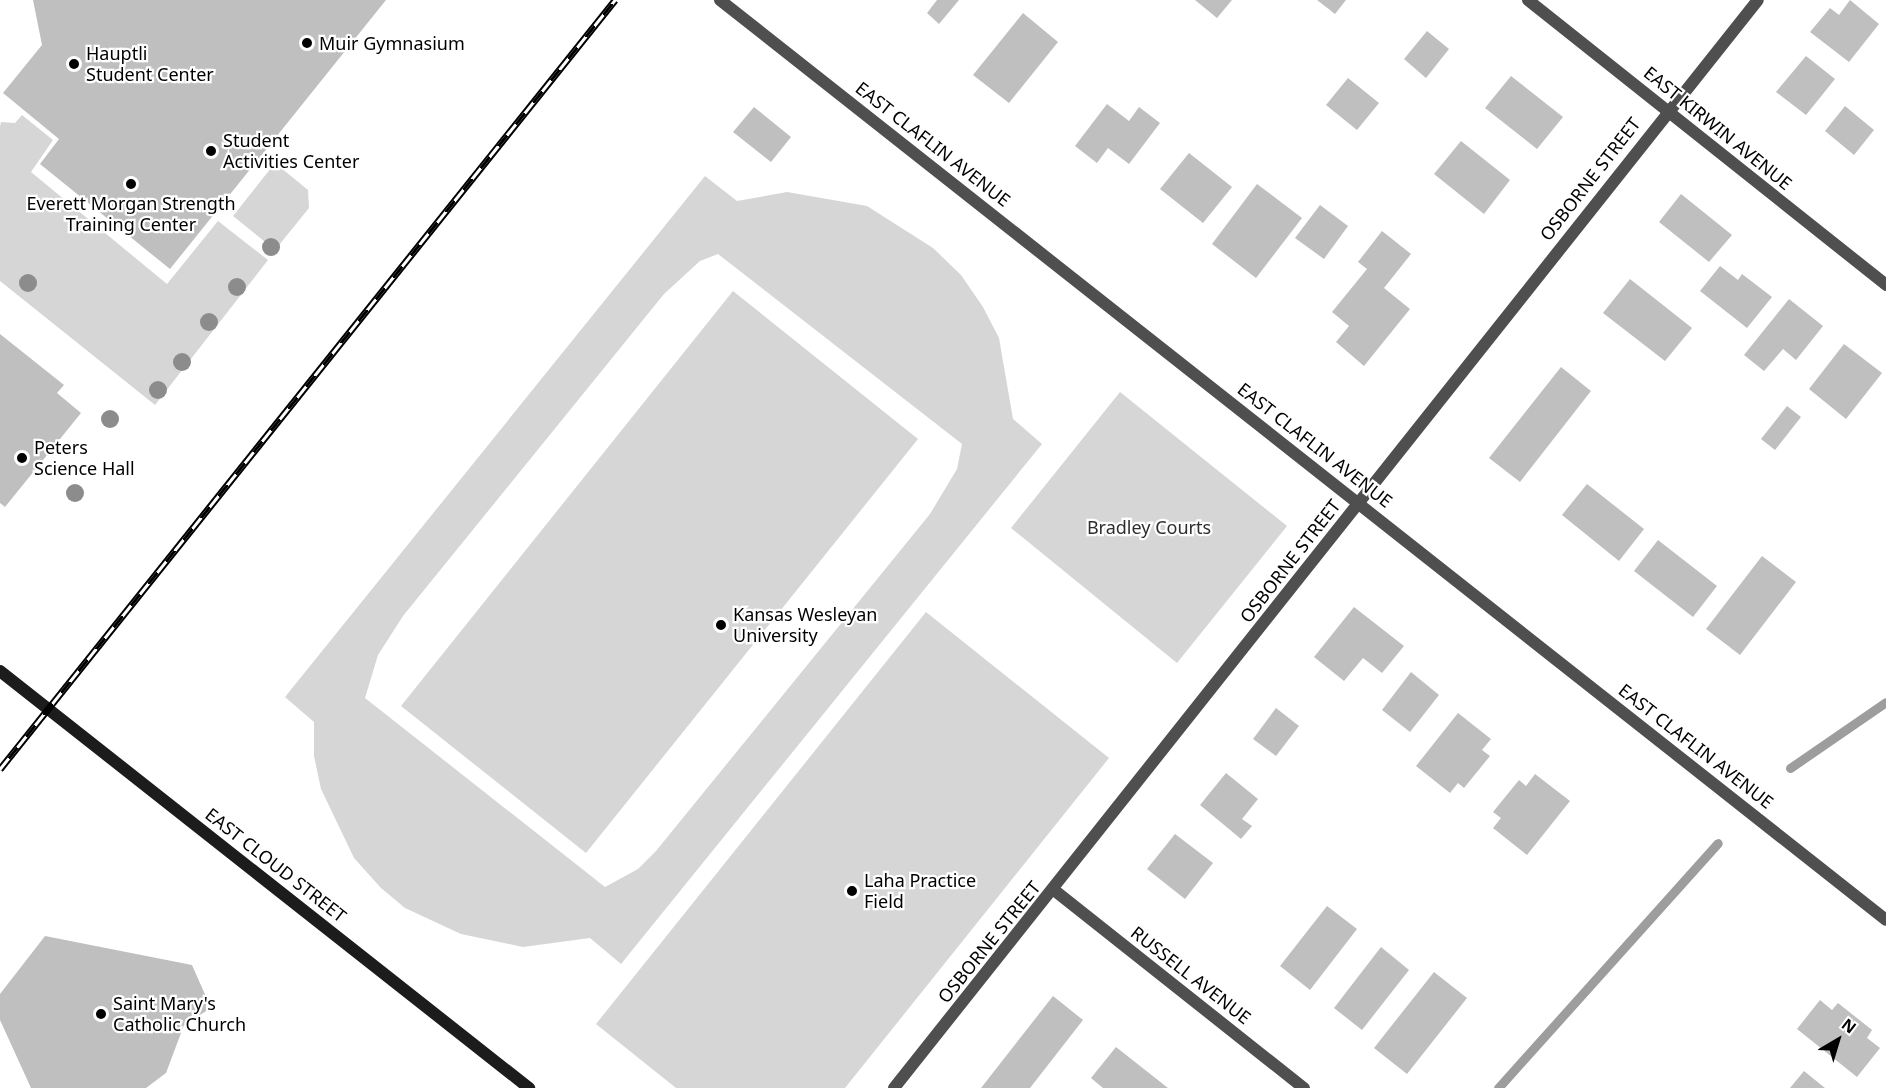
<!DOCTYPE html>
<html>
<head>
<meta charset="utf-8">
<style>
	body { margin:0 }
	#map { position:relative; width:1886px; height:1088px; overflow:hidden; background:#fff; font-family:"Noto Sans",sans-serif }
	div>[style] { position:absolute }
	.green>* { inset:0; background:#d6d6d6 }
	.stream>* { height:9px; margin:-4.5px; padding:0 4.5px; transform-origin:4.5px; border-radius:4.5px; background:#9d9d9d }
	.building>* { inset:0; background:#bfbfbf }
	.street>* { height:12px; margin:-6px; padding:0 6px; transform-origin:6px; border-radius:6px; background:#4f4f4f }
	.secondary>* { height:12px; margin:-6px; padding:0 6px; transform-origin:6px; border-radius:6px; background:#1c1c1c }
	.rail>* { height:7px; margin-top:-3.5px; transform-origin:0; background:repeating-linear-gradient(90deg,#fff 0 14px,#000 0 28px); box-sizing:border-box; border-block:2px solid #000 }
	.trees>* { width:18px; height:18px; margin:-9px; border-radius:50%; background:#8c8c8c }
	.dots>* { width:16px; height:16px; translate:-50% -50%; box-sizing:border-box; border:3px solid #fff; border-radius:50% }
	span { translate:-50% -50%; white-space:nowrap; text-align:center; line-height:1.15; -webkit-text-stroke:4.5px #fff; paint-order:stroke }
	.poi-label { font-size:18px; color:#000 }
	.left { translate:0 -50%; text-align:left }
	.street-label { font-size:18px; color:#000 }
	.park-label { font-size:18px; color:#2d2d2d }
	.north { position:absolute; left:1808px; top:1010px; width:60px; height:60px; -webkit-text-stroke:4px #fff; paint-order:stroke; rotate:38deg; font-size:16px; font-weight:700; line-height:24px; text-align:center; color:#000 }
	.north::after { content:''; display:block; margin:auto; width:21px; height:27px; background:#000; clip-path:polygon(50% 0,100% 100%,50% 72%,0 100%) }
</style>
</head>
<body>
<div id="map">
	<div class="green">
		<div style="clip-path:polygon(22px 115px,53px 140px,31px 172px,167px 284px,218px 221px,268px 260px,155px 405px,0 281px,0 127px,1px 122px,15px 123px)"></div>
		<div style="clip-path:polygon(275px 163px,308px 190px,309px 208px,275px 250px,233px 216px)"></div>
		<div style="clip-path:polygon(evenodd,705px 176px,737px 201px,787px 192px,867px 206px,933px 248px,961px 275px,983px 307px,999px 338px,1013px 419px,1042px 444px,621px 964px,590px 938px,523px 947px,461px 934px,405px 908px,381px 888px,354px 858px,321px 789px,314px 756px,314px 722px,285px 697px,705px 176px,718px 254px,962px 444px,957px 469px,930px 514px,656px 851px,638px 869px,605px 887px,365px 698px,378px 655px,403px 616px,664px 294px,700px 261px,718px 254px)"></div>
		<div style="clip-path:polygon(733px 291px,918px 439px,586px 853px,401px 706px)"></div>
		<div style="clip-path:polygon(1120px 392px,1287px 526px,1177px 663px,1011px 528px)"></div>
		<div style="clip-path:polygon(926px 612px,1109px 758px,845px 1088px,676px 1088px,596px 1024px)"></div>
	</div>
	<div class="stream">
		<div style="left:1790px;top:768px;width:116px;rotate:-34.5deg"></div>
		<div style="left:1498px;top:1088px;width:329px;rotate:-48.1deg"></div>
	</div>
	<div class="building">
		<div style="clip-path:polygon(33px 0,386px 0,170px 269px,40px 164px,59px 139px,3px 93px,42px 45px)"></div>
		<div style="clip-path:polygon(937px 0,959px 0,939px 24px,927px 13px)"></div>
		<div style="clip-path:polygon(1195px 0,1232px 0,1217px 18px)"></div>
		<div style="clip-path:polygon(1317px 0,1346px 0,1335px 14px)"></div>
		<div style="clip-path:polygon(1850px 0,1879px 24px,1849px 62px,1810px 32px,1830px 8px,1839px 15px)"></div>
		<div style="clip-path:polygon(1023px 13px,1058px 42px,1009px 103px,973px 75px)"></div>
		<div style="clip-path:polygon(1427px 31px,1449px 49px,1426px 78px,1404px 59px)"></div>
		<div style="clip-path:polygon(1806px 56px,1835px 79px,1806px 115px,1776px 92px)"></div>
		<div style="clip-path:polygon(1511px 76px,1563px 117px,1537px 149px,1485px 108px)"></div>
		<div style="clip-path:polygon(1348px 78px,1379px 103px,1357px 130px,1326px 105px)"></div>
		<div style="clip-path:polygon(1107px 104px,1129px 121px,1139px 107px,1160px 123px,1129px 164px,1108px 148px,1097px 163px,1075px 146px)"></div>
		<div style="clip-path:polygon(1845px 106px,1874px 130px,1854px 155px,1825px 131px)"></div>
		<div style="clip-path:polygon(754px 107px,791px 137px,771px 162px,733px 132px)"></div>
		<div style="clip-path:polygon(1461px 141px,1510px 180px,1484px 214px,1434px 174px)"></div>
		<div style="clip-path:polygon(1189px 153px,1232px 187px,1203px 223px,1160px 189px)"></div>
		<div style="clip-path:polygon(1257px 184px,1302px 218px,1256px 278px,1212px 244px)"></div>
		<div style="clip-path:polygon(1681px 194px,1732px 235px,1709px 262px,1659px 222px)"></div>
		<div style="clip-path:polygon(1320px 205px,1348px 226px,1324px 259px,1295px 238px)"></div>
		<div style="clip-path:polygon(1382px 231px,1411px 254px,1384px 288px,1410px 309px,1364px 366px,1336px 342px,1349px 326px,1332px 312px,1367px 269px,1358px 262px)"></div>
		<div style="clip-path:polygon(1720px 266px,1738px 280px,1742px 274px,1772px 297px,1747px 328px,1700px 291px)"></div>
		<div style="clip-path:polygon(1630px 279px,1692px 328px,1665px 361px,1603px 313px)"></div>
		<div style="clip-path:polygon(1789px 299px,1823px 326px,1796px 360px,1783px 349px,1764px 371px,1744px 355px)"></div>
		<div style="clip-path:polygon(0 334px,64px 385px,57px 393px,81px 413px,5px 507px,0 503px)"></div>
		<div style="clip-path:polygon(1844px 344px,1882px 373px,1846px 419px,1809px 389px)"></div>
		<div style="clip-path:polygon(1561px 367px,1591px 391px,1520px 482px,1489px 458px)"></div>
		<div style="clip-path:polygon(1787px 406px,1801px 417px,1775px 450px,1761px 439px)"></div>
		<div style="clip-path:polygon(1587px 484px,1644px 529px,1619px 561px,1562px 515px)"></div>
		<div style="clip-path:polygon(1658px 540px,1717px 586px,1693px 617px,1634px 571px)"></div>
		<div style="clip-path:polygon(1762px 556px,1796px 582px,1740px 655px,1706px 629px)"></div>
		<div style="clip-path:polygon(1354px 607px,1404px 646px,1382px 673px,1363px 658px,1344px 681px,1314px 657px)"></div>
		<div style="clip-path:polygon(1411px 672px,1439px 695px,1410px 732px,1382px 710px)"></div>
		<div style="clip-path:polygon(1276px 708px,1299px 726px,1276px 756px,1253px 739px)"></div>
		<div style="clip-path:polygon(1458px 713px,1491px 739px,1482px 750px,1490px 756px,1464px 788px,1458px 783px,1450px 793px,1416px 766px)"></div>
		<div style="clip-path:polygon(1226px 773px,1258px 799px,1242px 819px,1252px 826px,1241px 839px,1200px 805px)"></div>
		<div style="clip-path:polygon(1535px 774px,1570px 801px,1527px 855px,1493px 828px,1501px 818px,1493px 812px,1519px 780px,1526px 786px)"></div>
		<div style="clip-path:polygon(1175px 834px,1213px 863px,1185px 899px,1147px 869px)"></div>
		<div style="clip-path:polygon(1327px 906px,1357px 929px,1310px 990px,1280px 966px)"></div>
		<div style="clip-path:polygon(45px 936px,192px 965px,211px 1008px,184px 1025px,166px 1073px,146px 1088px,31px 1088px,0 1020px,0 994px)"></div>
		<div style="clip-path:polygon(1381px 947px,1409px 970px,1362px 1030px,1334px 1008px)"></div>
		<div style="clip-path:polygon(1434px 972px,1467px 998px,1407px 1074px,1374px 1048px)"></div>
		<div style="clip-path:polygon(1053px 996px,1083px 1020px,1030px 1088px,981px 1088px)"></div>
		<div style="clip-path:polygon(1820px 1000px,1832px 1010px,1838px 1003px,1872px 1030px,1867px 1038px,1880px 1048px,1857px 1077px,1797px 1029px)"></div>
		<div style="clip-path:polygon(1116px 1047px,1168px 1088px,1103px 1088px,1091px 1078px)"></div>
		<div style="clip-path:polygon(1804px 1071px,1825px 1088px,1790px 1088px)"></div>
	</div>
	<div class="street">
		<div style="left:720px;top:0;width:1485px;rotate:38.27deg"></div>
		<div style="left:1528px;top:0;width:458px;rotate:38.5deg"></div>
		<div style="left:1054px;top:890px;width:319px;rotate:38.4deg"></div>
		<div style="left:894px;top:1088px;width:1389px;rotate:-51.55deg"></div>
	</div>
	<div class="secondary">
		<div style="left:0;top:671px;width:674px;rotate:38.25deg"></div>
	</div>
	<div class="rail">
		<div style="left:0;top:769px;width:985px;rotate:-51.35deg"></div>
	</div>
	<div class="trees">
		<div style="left:271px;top:247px"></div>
		<div style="left:28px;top:283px"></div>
		<div style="left:237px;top:287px"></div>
		<div style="left:209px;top:322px"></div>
		<div style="left:182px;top:362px"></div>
		<div style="left:158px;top:390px"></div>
		<div style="left:110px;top:419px"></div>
		<div style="left:75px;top:493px"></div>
	</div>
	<div class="dots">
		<div style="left:307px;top:43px;background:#000"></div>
		<div style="left:74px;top:64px;background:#000"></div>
		<div style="left:211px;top:151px;background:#000"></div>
		<div style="left:131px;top:184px;background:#000"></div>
		<div style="left:22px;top:458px;background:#000"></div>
		<div style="left:721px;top:625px;background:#000"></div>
		<div style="left:852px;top:891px;background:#000"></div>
		<div style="left:101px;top:1014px;background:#000"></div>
	</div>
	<div class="poi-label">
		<span class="left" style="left:319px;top:43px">Muir Gymnasium</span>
		<span class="left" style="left:86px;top:64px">Hauptli<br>Student Center</span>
		<span class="left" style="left:223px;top:151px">Student<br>Activities Center</span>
		<span style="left:131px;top:214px">Everett Morgan Strength<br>Training Center</span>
		<span class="left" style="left:34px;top:458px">Peters<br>Science Hall</span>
		<span class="left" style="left:733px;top:625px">Kansas Wesleyan<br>University</span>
		<span class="left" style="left:864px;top:891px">Laha Practice<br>Field</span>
		<span class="left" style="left:113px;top:1014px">Saint Mary's<br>Catholic Church</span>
	</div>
	<div class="street-label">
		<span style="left:1718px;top:128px;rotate:39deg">EAST KIRWIN AVENUE</span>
		<span style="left:933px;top:144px;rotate:38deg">EAST CLAFLIN AVENUE</span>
		<span style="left:1590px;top:179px;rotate:-52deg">OSBORNE STREET</span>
		<span style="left:1315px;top:445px;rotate:38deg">EAST CLAFLIN AVENUE</span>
		<span style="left:1290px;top:561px;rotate:-52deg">OSBORNE STREET</span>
		<span style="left:1696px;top:746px;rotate:38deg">EAST CLAFLIN AVENUE</span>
		<span style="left:276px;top:865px;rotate:38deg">EAST CLOUD STREET</span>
		<span style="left:989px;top:942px;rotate:-51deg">OSBORNE STREET</span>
		<span style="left:1191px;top:975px;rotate:38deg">RUSSELL AVENUE</span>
	</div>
	<div class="park-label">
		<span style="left:1149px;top:527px">Bradley Courts</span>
	</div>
	<div class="north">N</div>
</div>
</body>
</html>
